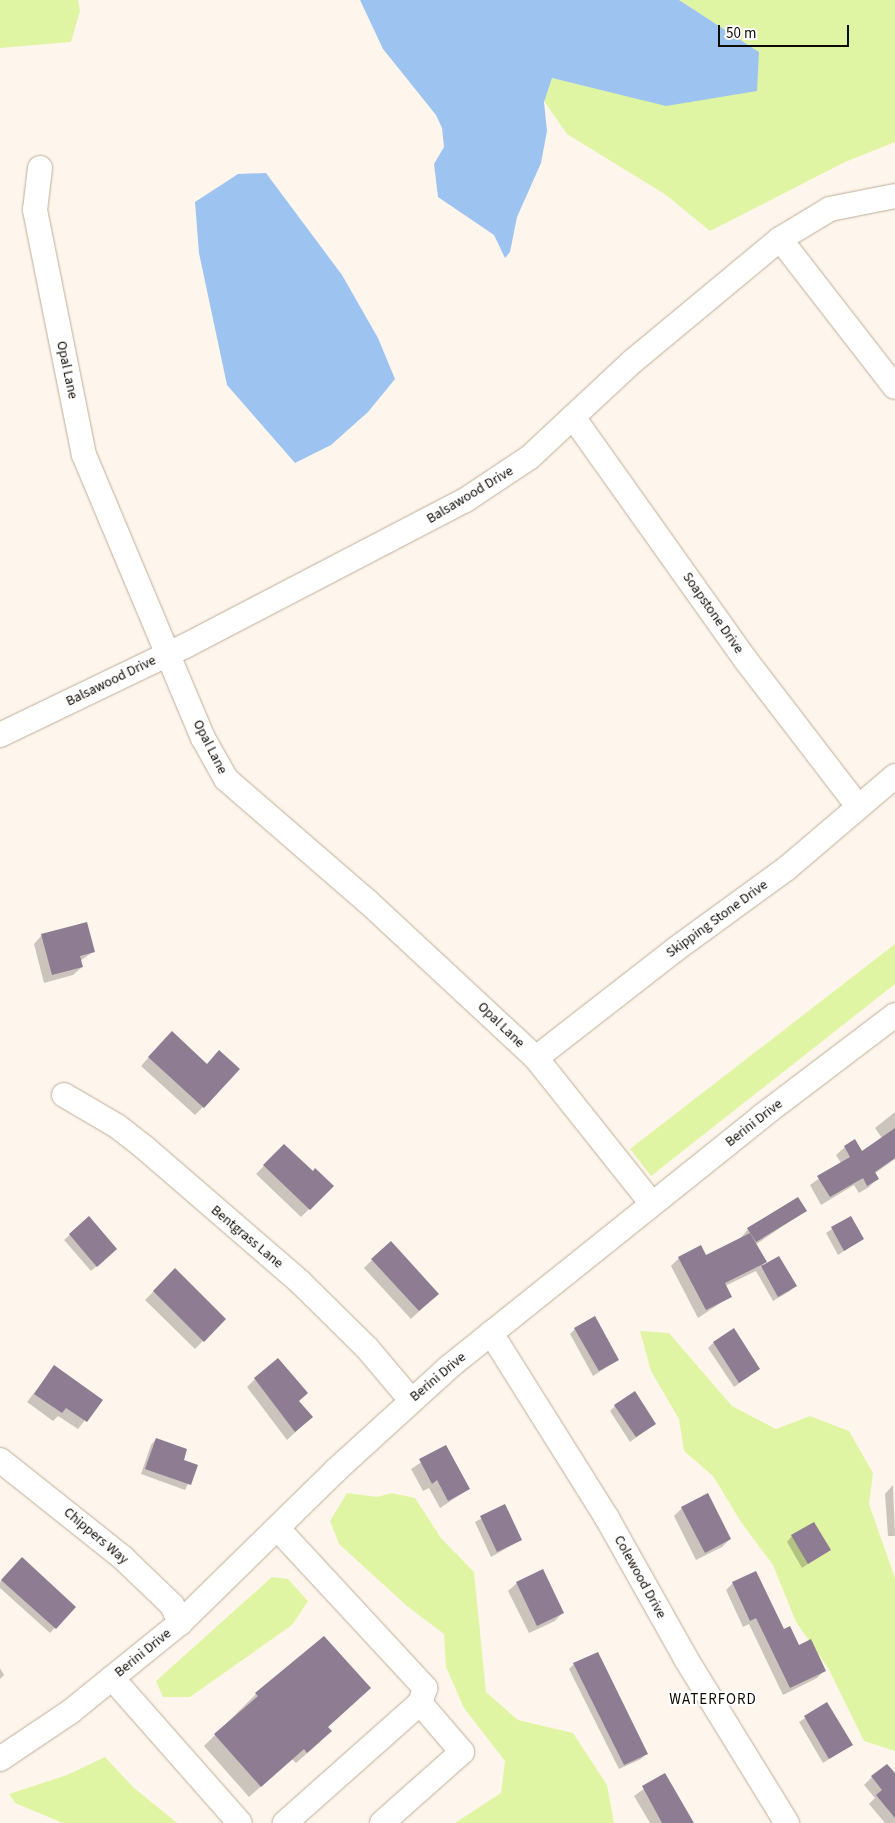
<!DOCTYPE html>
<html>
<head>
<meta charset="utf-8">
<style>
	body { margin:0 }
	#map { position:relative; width:895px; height:1823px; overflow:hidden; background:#fef6ed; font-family:"Source Sans 3",sans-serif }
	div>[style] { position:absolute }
	.green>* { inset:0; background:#e0f5a3 }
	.water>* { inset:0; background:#9dc3f0 }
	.shadow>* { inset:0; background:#0003 }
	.building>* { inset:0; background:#8d7c92 }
	.roads { filter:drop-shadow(0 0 1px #bfad97) drop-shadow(0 0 1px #bfad97) }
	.minor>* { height:24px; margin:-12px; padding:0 12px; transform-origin:12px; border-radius:12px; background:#fff }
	span { translate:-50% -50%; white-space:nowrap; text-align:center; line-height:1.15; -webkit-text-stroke:4px #fff; paint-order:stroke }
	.street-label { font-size:14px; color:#100a04 }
	.neighbourhood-label { font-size:15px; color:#100a04; letter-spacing:1px }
	.scale { position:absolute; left:718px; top:25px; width:131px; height:22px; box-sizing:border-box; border:2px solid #100a04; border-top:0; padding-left:6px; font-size:15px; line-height:18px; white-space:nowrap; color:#100a04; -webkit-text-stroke:4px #fff; paint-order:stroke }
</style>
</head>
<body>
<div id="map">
	<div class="green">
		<div style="clip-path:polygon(0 0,78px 0,80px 11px,71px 42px,0 48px)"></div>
		<div style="clip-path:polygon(679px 0,895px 0,895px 142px,845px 162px,710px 231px,666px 195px,567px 134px,544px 101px,552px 78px,666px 105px,759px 52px)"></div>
		<div style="clip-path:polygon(895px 944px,895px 984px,651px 1176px,630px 1149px)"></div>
		<div style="clip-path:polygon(640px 1331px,669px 1333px,732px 1406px,776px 1429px,810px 1416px,849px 1431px,873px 1473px,869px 1504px,895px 1578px,895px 1751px,864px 1741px,828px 1668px,796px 1622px,773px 1565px,741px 1522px,713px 1476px,684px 1451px,679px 1419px,651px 1371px)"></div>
		<div style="clip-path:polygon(347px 1493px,377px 1497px,392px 1493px,415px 1498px,441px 1538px,474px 1572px,486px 1692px,518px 1720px,573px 1733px,607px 1785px,614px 1823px,455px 1823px,501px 1793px,505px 1761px,464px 1708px,446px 1667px,444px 1634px,407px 1606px,339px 1544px,330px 1521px)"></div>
		<div style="clip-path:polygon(272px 1577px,288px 1579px,308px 1601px,292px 1625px,190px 1697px,163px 1697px,156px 1681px)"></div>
		<div style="clip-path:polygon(105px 1757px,133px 1787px,177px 1823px,63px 1823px,15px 1803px,9px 1794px,67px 1775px)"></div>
	</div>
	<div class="water">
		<div style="clip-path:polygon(360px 0,679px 0,759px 52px,757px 91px,666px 106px,552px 78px,544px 102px,547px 131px,541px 163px,517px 217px,510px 252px,505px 258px,494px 235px,438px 197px,434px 164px,444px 147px,442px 128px,436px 115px,383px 49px)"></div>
		<div style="clip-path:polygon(266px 173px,342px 275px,378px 338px,395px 379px,368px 412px,331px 445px,295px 463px,227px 385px,199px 253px,195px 202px,238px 174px)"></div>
	</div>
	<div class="shadow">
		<div style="clip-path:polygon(42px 935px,93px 952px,80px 961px,82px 967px,73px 975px,44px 983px,34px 944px)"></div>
		<div style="clip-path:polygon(163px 1041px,203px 1107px,195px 1115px,141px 1066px)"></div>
		<div style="clip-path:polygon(895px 1112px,895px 1159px,874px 1174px,877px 1179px,869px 1187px,859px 1193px,854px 1185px,821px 1205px,810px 1185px,841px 1163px,836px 1155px,845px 1147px,862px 1153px,882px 1138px,875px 1128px)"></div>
		<div style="clip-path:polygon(284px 1145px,312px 1173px,332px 1186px,301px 1217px,256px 1174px)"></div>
		<div style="clip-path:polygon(805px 1211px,755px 1245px,765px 1262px,760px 1268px,779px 1257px,795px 1286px,790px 1291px,773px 1301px,756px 1271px,725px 1286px,731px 1296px,698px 1318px,671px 1266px,679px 1258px,706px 1257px,741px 1238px,748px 1229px)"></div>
		<div style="clip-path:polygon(850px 1217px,862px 1239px,838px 1255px,826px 1233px)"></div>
		<div style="clip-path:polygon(89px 1218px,111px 1254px,91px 1271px,64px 1240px)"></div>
		<div style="clip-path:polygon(372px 1260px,429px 1302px,411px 1319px,364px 1268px)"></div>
		<div style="clip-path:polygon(175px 1270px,224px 1319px,195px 1349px,145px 1300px)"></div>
		<div style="clip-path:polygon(575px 1329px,618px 1360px,593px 1376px,570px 1334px)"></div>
		<div style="clip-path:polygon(713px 1343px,759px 1369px,734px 1387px,708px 1348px)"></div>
		<div style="clip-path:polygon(54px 1367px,101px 1400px,78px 1429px,58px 1416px,53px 1421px,27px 1402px)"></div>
		<div style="clip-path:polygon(255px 1379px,298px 1401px,312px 1417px,287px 1440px,247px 1387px)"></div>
		<div style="clip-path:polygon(615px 1406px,655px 1424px,630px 1442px,610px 1411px)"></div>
		<div style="clip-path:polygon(156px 1439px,182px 1461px,197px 1466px,185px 1490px,141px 1474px,151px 1445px)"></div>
		<div style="clip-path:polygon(446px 1446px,469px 1489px,440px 1508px,429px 1488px,423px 1491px,411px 1469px)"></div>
		<div style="clip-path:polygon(893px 1485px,895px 1536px,888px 1536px,885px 1494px)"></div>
		<div style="clip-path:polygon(505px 1506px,521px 1540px,491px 1557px,475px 1522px)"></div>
		<div style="clip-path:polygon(682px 1508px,730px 1539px,722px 1547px,696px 1560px,674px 1516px)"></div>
		<div style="clip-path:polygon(792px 1536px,829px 1550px,802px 1568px,787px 1542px)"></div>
		<div style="clip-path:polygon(16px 1564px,74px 1607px,50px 1633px,0 1588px,0 1582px)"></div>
		<div style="clip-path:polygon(517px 1583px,563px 1612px,555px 1621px,529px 1633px,508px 1591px)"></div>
		<div style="clip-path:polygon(733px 1583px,824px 1671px,817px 1678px,783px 1695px,749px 1624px,743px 1627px,726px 1590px)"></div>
		<div style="clip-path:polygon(574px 1664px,646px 1754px,641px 1759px,619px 1769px,569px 1669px)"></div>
		<div style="clip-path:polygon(0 1668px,4px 1675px,0 1679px)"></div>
		<div style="clip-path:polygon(256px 1694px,327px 1727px,320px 1742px,296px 1763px,292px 1759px,249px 1797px,204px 1746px)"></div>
		<div style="clip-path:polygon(827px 1704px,851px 1745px,823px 1763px,799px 1722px)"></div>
		<div style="clip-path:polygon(665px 1774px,692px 1823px,650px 1823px,634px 1796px)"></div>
		<div style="clip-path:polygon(895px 1775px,895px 1823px,885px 1823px,869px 1804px,875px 1798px,864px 1785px,872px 1777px)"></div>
	</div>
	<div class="building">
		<div style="clip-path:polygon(87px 922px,95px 952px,80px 956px,83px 967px,52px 975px,41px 934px)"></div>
		<div style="clip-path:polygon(172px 1031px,207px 1064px,219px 1050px,240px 1069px,204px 1108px,148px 1057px)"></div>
		<div style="clip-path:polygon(895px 1128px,895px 1158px,875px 1172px,879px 1179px,867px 1186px,863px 1178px,830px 1197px,817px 1176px,850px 1157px,844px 1146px,855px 1139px,862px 1151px)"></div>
		<div style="clip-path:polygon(284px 1144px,313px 1171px,315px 1168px,334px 1186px,310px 1210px,263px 1165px)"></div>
		<div style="clip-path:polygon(798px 1197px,807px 1211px,756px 1242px,747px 1228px)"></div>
		<div style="clip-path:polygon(89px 1216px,117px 1249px,97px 1267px,69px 1234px)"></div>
		<div style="clip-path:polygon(851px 1216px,864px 1239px,844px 1251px,831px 1227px)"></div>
		<div style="clip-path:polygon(750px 1233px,767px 1262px,725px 1283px,732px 1297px,706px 1310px,678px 1257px,701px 1245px,706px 1255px)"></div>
		<div style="clip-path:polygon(391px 1241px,439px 1294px,419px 1311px,371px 1259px)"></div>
		<div style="clip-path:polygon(779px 1256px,797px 1286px,778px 1297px,761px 1266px)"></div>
		<div style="clip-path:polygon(175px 1268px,226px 1319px,204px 1342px,153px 1291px)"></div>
		<div style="clip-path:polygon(595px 1316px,619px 1360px,599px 1371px,574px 1328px)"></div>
		<div style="clip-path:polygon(734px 1328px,760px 1369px,739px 1383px,713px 1342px)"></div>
		<div style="clip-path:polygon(278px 1358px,308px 1393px,299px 1401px,313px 1417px,295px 1432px,254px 1378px)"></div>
		<div style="clip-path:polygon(54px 1365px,103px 1400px,87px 1422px,66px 1408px,62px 1413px,34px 1394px)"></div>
		<div style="clip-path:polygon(635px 1391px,656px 1424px,636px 1437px,614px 1405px)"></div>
		<div style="clip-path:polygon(156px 1438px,187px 1449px,184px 1460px,198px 1465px,191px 1485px,145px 1469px)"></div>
		<div style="clip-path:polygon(446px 1445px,470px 1489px,448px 1501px,437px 1480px,432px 1484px,419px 1459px)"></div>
		<div style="clip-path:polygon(708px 1493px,731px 1539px,705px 1553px,681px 1507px)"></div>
		<div style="clip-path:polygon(505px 1504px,522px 1540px,497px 1552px,480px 1516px)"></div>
		<div style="clip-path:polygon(814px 1522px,831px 1550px,808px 1564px,791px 1535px)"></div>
		<div style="clip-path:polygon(22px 1557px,76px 1607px,56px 1629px,1px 1580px)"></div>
		<div style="clip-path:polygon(543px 1569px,564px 1613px,537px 1626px,516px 1582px)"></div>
		<div style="clip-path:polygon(756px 1571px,784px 1629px,790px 1626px,799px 1645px,811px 1639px,826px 1671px,790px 1688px,756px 1618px,750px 1621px,732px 1582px)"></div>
		<div style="clip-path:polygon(324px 1636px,371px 1688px,328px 1727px,332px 1731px,307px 1753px,304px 1749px,261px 1787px,214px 1734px,258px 1696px,255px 1693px)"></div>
		<div style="clip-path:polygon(598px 1652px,648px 1754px,624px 1765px,573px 1663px)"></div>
		<div style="clip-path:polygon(827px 1702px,853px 1745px,829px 1759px,804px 1716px)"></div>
		<div style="clip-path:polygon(887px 1764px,895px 1773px,895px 1818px,876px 1795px,882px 1790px,871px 1776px)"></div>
		<div style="clip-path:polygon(665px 1773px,694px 1823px,662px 1823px,642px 1786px)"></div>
	</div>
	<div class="roads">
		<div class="minor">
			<div style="left:40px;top:168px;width:42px;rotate:96.8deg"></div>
			<div style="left:35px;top:210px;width:250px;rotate:78.7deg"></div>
			<div style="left:84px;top:455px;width:307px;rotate:67.2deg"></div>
			<div style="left:203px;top:738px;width:47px;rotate:60.7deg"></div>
			<div style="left:226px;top:779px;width:188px;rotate:40.9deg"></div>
			<div style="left:368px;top:902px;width:229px;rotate:42.9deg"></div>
			<div style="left:536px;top:1058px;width:186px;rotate:51.5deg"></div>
			<div style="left:780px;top:239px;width:187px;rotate:52.2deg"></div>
			<div style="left:573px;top:417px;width:297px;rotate:54.6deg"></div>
			<div style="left:745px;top:659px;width:184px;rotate:52.5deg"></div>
			<div style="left:0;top:735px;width:205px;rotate:-25.7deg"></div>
			<div style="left:185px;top:646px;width:314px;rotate:-27.5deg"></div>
			<div style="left:464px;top:501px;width:79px;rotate:-33.7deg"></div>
			<div style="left:530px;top:457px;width:141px;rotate:-43deg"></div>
			<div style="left:633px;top:361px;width:191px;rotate:-39.7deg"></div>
			<div style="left:780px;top:239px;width:58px;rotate:-31deg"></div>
			<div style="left:830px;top:209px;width:66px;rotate:-11.3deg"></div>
			<div style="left:536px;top:1058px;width:177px;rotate:-37.9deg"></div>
			<div style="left:676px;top:949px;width:137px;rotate:-36.1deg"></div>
			<div style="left:787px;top:868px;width:142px;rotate:-40.4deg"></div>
			<div style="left:64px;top:1095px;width:61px;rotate:30.3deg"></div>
			<div style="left:117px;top:1126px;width:36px;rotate:38deg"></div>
			<div style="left:145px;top:1148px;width:205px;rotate:40.8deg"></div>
			<div style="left:300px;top:1282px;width:94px;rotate:44.6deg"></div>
			<div style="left:367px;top:1348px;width:68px;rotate:49.8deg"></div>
			<div style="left:491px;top:1333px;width:218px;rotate:57.9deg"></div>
			<div style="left:607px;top:1518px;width:162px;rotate:60.7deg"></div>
			<div style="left:686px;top:1659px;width:193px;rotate:58.4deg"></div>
			<div style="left:0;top:1460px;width:157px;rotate:38.5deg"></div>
			<div style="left:123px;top:1558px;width:68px;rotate:43.8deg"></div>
			<div style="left:172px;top:1605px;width:20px;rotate:66deg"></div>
			<div style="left:278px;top:1529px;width:217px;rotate:47.2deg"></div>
			<div style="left:425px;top:1688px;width:16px;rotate:108deg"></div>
			<div style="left:420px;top:1703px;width:181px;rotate:138.4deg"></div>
			<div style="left:112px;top:1678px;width:193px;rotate:48.6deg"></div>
			<div style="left:0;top:1759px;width:84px;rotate:-33.9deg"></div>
			<div style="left:70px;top:1712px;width:141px;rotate:-39deg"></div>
			<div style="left:180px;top:1623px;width:219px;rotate:-44.4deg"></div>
			<div style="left:336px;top:1470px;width:153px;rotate:-42.3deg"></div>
			<div style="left:449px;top:1367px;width:401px;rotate:-38.7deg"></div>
			<div style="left:762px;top:1116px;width:167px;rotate:-37.2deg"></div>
			<div style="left:382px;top:1823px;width:107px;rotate:-41.6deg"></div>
			<div style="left:462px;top:1752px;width:65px;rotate:-130.6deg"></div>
		</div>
	</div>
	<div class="street-label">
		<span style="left:67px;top:370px;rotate:78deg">Opal Lane</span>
		<span style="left:470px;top:495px;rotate:-31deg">Balsawood Drive</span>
		<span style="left:713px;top:613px;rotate:55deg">Soapstone Drive</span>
		<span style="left:111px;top:681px;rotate:-26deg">Balsawood Drive</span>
		<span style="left:210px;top:747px;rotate:63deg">Opal Lane</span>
		<span style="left:717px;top:919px;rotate:-36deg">Skipping Stone Drive</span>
		<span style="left:501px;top:1025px;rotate:44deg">Opal Lane</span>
		<span style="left:754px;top:1123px;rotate:-38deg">Berini Drive</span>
		<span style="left:247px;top:1237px;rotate:40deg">Bentgrass Lane</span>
		<span style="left:438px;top:1377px;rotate:-40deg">Berini Drive</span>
		<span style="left:96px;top:1536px;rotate:40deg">Chippers Way</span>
		<span style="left:640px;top:1577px;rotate:61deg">Colewood Drive</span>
		<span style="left:143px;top:1653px;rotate:-39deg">Berini Drive</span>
	</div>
	<div class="neighbourhood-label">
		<span style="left:713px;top:1700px">WATERFORD</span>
	</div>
	<div class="scale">50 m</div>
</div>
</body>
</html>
